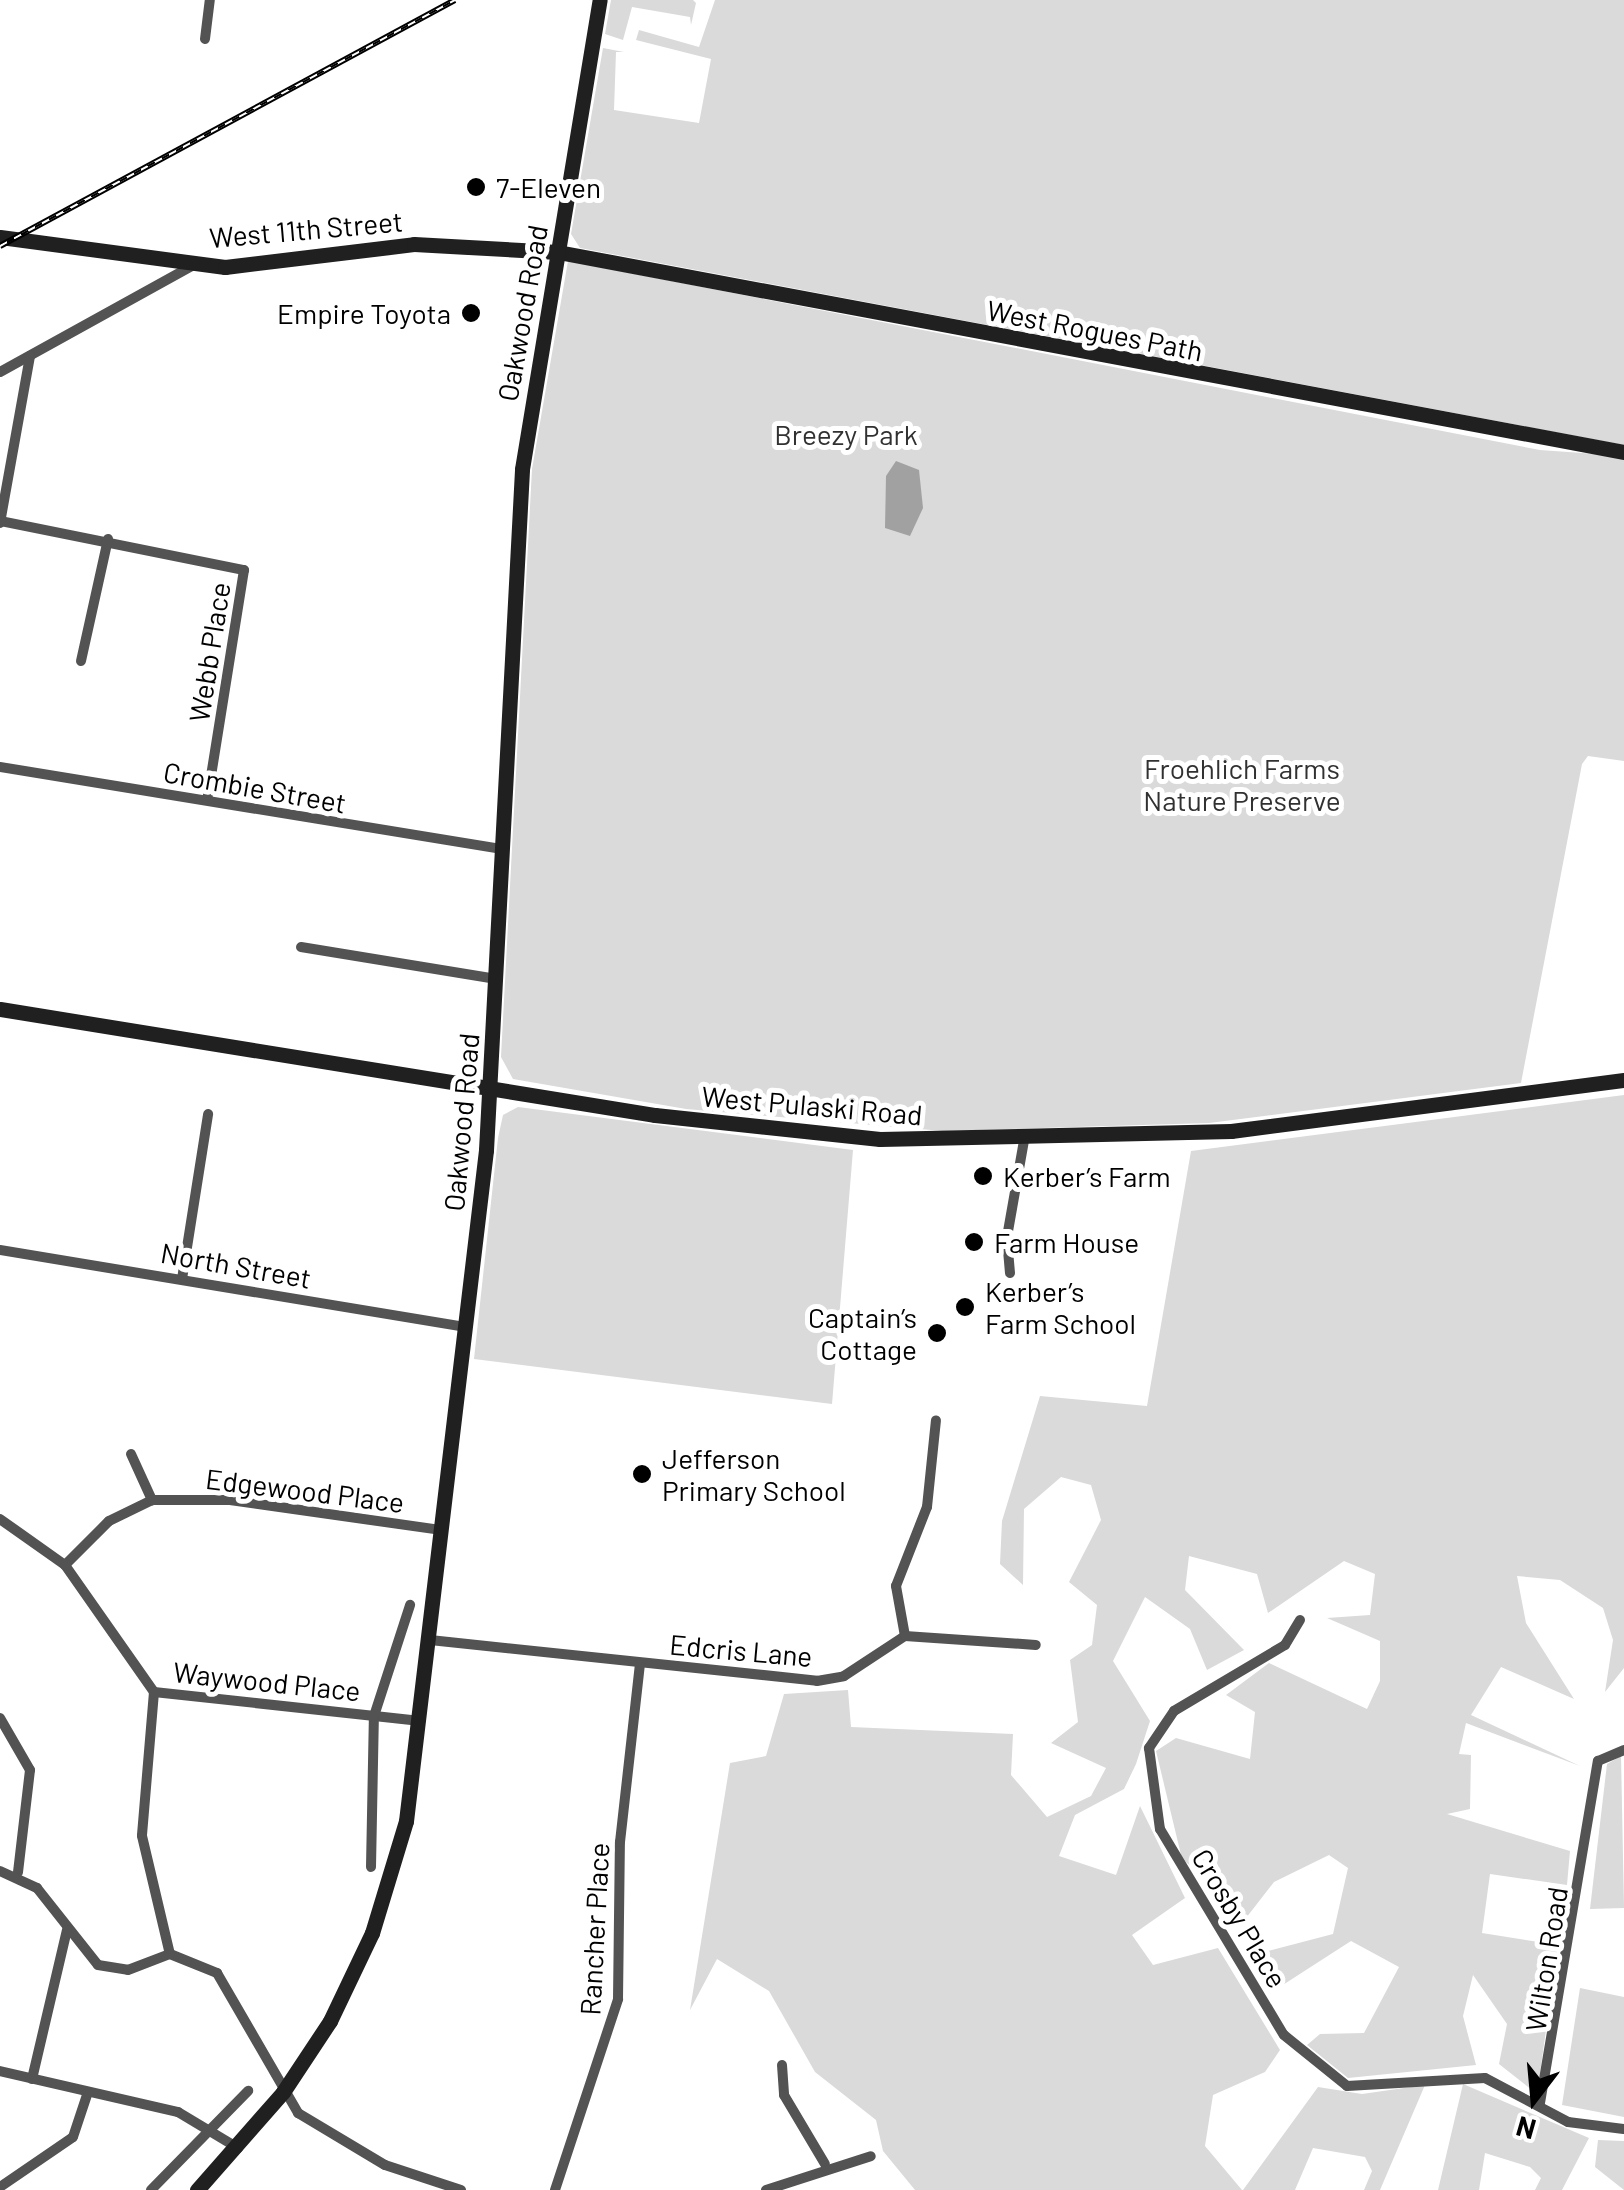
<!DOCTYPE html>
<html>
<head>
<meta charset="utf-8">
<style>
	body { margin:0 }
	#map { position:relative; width:1624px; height:2190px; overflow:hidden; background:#fff; font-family:Barlow,sans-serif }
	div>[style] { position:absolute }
	.green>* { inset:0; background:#dadada }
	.water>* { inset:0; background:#a1a1a1 }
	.street>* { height:10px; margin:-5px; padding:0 5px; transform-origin:5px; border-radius:5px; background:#535353 }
	.secondary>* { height:15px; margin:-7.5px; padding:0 7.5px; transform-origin:7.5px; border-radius:7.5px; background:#202020 }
	.rail>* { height:6px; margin-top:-3px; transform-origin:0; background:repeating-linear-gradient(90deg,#fff 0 8px,#000 0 16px); box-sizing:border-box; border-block:2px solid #000 }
	.dots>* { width:28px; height:28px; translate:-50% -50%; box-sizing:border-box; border:5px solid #fff; border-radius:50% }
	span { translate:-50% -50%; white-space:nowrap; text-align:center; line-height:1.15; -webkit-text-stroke:10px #fff; paint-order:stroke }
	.poi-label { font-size:28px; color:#000 }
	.left { translate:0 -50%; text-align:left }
	.right { translate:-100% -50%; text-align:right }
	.street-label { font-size:28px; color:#000 }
	.park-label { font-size:28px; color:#313131 }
	.north { position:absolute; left:1484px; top:2050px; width:100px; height:100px; -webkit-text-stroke:8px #fff; paint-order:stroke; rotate:196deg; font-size:28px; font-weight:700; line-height:40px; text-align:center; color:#000 }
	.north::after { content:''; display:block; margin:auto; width:35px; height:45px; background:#000; clip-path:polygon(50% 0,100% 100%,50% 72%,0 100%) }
</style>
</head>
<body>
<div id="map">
	<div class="green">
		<div style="clip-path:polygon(611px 0,693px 0,696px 3px,691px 25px,690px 17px,632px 7px,623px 40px,605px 34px)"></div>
		<div style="clip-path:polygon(715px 0,1624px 0,1624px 445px,580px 248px,571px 234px,603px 48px,624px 52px,616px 52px,614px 110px,699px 123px,711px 59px,636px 40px,639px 30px,699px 47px)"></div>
		<div style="clip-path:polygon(568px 261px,1540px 450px,1624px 456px,1624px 761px,1588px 756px,1582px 764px,1521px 1083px,1209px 1123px,943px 1131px,686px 1109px,513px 1079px,501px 1057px,532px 469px)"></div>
		<div style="clip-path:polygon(1624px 1095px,1624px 1668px,1605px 1692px,1613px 1640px,1603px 1608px,1560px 1580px,1517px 1576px,1526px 1623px,1574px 1699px,1501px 1667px,1471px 1715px,1580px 1766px,1466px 1723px,1459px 1754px,1471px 1755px,1470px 1809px,1447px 1814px,1570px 1851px,1567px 1885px,1490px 1874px,1482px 1933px,1558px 1945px,1537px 2094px,1499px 2064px,1507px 2024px,1473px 1975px,1463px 2016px,1476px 2065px,1348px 2078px,1307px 2045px,1320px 2034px,1364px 2033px,1399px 1967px,1351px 1941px,1275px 1990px,1260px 1953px,1333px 1934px,1348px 1868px,1329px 1855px,1274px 1882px,1246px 1918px,1220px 1914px,1208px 1880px,1182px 1859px,1156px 1751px,1176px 1738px,1250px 1759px,1255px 1712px,1226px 1695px,1269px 1663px,1367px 1709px,1380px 1681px,1380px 1641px,1327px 1618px,1370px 1615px,1375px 1574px,1344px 1561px,1268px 1613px,1257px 1574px,1189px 1556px,1185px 1590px,1244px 1650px,1207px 1670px,1190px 1629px,1145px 1597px,1113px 1661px,1150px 1721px,1136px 1764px,1124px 1789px,1075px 1815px,1059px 1856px,1116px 1875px,1140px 1806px,1185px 1898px,1132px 1935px,1153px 1965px,1218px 1948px,1280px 2050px,1265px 2072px,1213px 2095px,1205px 2146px,1242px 2190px,915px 2190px,883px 2151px,876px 2120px,815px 2072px,769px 1991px,717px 1959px,690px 2010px,730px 1763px,766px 1756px,784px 1694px,848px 1690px,851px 1727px,1013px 1734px,1011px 1775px,1047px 1817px,1091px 1796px,1106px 1768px,1051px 1743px,1078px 1722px,1070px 1660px,1092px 1645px,1097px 1605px,1069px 1582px,1101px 1520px,1091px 1485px,1061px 1477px,1024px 1509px,1023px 1585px,1000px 1564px,1002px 1521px,1040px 1396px,1147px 1406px,1191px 1151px)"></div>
		<div style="clip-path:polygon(518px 1107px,853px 1150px,832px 1404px,474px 1359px,498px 1138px,503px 1115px)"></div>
		<div style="clip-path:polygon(1621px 1756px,1624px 1908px,1590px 1909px,1607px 1764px)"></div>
		<div style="clip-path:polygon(1580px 1988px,1624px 1997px,1624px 2117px,1562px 2105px)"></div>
		<div style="clip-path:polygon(1463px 2084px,1589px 2138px,1562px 2190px,1535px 2190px,1541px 2178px,1530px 2167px,1485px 2153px,1479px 2190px,1438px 2190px)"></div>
		<div style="clip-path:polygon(1425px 2085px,1380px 2190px,1364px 2190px,1372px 2171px,1365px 2157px,1313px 2148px,1295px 2190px,1243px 2190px,1318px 2087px,1362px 2094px)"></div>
		<div style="clip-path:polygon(1598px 2140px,1624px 2141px,1624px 2190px,1595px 2167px)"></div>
	</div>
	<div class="water">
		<div style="clip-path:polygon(896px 461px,919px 470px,923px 508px,910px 536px,885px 528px,886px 476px)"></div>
	</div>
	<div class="street">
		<div style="left:205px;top:39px;width:39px;rotate:-83deg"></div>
		<div style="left:0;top:372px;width:224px;rotate:-28.9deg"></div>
		<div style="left:0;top:521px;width:249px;rotate:11.4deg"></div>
		<div style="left:244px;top:570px;width:233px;rotate:99.1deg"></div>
		<div style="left:0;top:523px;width:170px;rotate:-79.8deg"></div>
		<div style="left:81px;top:661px;width:125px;rotate:-77.5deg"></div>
		<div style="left:0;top:767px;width:509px;rotate:9.28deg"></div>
		<div style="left:301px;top:947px;width:198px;rotate:9.3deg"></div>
		<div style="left:0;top:1250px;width:471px;rotate:9.4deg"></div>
		<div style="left:1010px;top:1273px;width:36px;rotate:-95deg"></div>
		<div style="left:1007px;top:1237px;width:97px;rotate:-80deg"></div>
		<div style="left:182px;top:1279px;width:167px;rotate:-81deg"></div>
		<div style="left:131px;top:1454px;width:51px;rotate:65.5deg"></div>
		<div style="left:0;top:1519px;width:80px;rotate:35.3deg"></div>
		<div style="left:65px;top:1565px;width:155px;rotate:55deg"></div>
		<div style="left:154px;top:1692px;width:144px;rotate:94.8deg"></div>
		<div style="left:142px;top:1836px;width:121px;rotate:76.7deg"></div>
		<div style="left:65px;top:1565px;width:62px;rotate:-45deg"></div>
		<div style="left:109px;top:1521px;width:48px;rotate:-26deg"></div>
		<div style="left:152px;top:1500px;width:78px"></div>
		<div style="left:230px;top:1500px;width:214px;rotate:8.1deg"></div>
		<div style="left:1300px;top:1620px;width:29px;rotate:121deg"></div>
		<div style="left:1285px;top:1645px;width:129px;rotate:149.3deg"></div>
		<div style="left:1174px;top:1711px;width:45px;rotate:124deg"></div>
		<div style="left:1149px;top:1748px;width:82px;rotate:82.3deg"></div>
		<div style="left:1160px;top:1829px;width:240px;rotate:59deg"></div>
		<div style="left:1284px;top:2035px;width:81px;rotate:39deg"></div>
		<div style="left:1347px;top:2086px;width:138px;rotate:-3.3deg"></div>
		<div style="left:1485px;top:2078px;width:94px;rotate:27.9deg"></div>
		<div style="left:1568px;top:2122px;width:56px;rotate:7.1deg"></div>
		<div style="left:905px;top:1636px;width:51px;rotate:-100.2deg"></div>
		<div style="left:896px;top:1586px;width:85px;rotate:-68.6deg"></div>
		<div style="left:927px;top:1507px;width:87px;rotate:-84.1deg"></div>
		<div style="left:430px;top:1640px;width:389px;rotate:6deg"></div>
		<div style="left:817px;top:1681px;width:27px;rotate:-10deg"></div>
		<div style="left:844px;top:1676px;width:73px;rotate:-33.3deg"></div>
		<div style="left:905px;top:1636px;width:131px;rotate:3.9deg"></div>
		<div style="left:154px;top:1692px;width:268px;rotate:6.2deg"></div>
		<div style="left:0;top:1718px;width:60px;rotate:60deg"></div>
		<div style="left:30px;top:1770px;width:103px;rotate:96.7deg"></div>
		<div style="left:371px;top:1867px;width:151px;rotate:-88.9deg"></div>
		<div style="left:374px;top:1716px;width:117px;rotate:-72deg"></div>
		<div style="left:0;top:1871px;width:41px;rotate:24.7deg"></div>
		<div style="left:37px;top:1888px;width:98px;rotate:51.6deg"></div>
		<div style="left:98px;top:1965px;width:30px;rotate:9deg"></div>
		<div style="left:128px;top:1970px;width:45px;rotate:-20.9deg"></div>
		<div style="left:170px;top:1954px;width:51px;rotate:22deg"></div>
		<div style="left:217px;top:1973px;width:162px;rotate:59.9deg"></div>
		<div style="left:298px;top:2113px;width:101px;rotate:30.9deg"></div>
		<div style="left:385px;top:2165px;width:80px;rotate:18.2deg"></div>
		<div style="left:782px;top:2065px;width:30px;rotate:86deg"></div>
		<div style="left:784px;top:2095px;width:80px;rotate:59.3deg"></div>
		<div style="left:0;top:2071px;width:183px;rotate:13deg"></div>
		<div style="left:178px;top:2112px;width:70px;rotate:31deg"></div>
		<div style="left:32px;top:2079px;width:153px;rotate:-76.8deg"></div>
		<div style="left:1540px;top:2103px;width:347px;rotate:-80.4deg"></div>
		<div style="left:1598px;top:1761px;width:28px;rotate:-23deg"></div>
		<div style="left:0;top:2187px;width:88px;rotate:-34.4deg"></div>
		<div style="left:73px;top:2137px;width:47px;rotate:-71.6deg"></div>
		<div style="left:151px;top:2190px;width:139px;rotate:-45.6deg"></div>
		<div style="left:555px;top:2190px;width:201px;rotate:-71.7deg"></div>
		<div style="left:618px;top:1999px;width:157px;rotate:-89.3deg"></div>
		<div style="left:620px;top:1842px;width:180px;rotate:-83.6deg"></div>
		<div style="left:766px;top:2190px;width:110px;rotate:-17.9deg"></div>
	</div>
	<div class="secondary">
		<div style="left:0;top:237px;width:227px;rotate:7.6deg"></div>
		<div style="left:225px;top:267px;width:190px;rotate:-6.9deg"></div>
		<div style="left:414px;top:244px;width:144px;rotate:3.2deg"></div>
		<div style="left:558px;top:252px;width:1085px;rotate:10.63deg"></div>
		<div style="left:0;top:1009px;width:664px;rotate:9.19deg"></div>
		<div style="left:655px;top:1115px;width:226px;rotate:6.1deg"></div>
		<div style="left:880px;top:1139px;width:351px;rotate:-1.3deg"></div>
		<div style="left:1231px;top:1131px;width:396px;rotate:-7.4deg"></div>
		<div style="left:197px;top:2190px;width:130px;rotate:-48.7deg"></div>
		<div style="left:283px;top:2092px;width:85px;rotate:-56.5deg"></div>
		<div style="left:330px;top:2021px;width:98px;rotate:-64.5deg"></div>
		<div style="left:372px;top:1933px;width:117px;rotate:-73.1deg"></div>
		<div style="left:406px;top:1821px;width:676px;rotate:-83.2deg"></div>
		<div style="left:486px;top:1150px;width:682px;rotate:-86.97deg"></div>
		<div style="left:522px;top:469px;width:475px;rotate:-80.6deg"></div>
	</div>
	<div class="rail">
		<div style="left:0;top:246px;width:517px;rotate:-28.4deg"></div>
	</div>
	<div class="dots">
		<div style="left:476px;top:187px;background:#000"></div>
		<div style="left:471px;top:313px;background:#000"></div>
		<div style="left:983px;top:1176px;background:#000"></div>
		<div style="left:974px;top:1242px;background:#000"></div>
		<div style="left:965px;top:1307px;background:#000"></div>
		<div style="left:937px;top:1333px;background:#000"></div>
		<div style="left:642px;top:1474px;background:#000"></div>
	</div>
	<div class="poi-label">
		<span class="left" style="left:496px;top:187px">7-Eleven</span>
		<span class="right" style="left:451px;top:313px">Empire Toyota</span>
		<span class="left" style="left:1003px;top:1176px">Kerber’s Farm</span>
		<span class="left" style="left:994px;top:1242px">Farm House</span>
		<span class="left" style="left:985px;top:1307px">Kerber’s<br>Farm School</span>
		<span class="right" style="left:917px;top:1333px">Captain’s<br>Cottage</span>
		<span class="left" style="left:662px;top:1474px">Jefferson<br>Primary School</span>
	</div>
	<div class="street-label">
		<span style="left:306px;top:229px;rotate:-5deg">West 11th Street</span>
		<span style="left:522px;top:313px;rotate:-80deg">Oakwood Road</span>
		<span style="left:1095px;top:330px;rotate:11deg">West Rogues Path</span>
		<span style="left:209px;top:652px;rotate:-81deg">Webb Place</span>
		<span style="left:255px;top:787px;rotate:10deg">Crombie Street</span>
		<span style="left:812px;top:1105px;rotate:5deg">West Pulaski Road</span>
		<span style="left:461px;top:1122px;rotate:-85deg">Oakwood Road</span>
		<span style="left:236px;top:1265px;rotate:10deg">North Street</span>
		<span style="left:305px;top:1490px;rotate:7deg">Edgewood Place</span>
		<span style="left:741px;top:1650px;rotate:5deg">Edcris Lane</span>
		<span style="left:267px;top:1681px;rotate:6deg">Waywood Place</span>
		<span style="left:1240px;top:1918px;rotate:59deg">Crosby Place</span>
		<span style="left:594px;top:1929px;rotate:-87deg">Rancher Place</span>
		<span style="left:1546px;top:1959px;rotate:-81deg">Wilton Road</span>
	</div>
	<div class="park-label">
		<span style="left:846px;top:434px">Breezy Park</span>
		<span style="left:1242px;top:784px">Froehlich Farms<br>Nature Preserve</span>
	</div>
	<div class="north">N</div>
</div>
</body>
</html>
